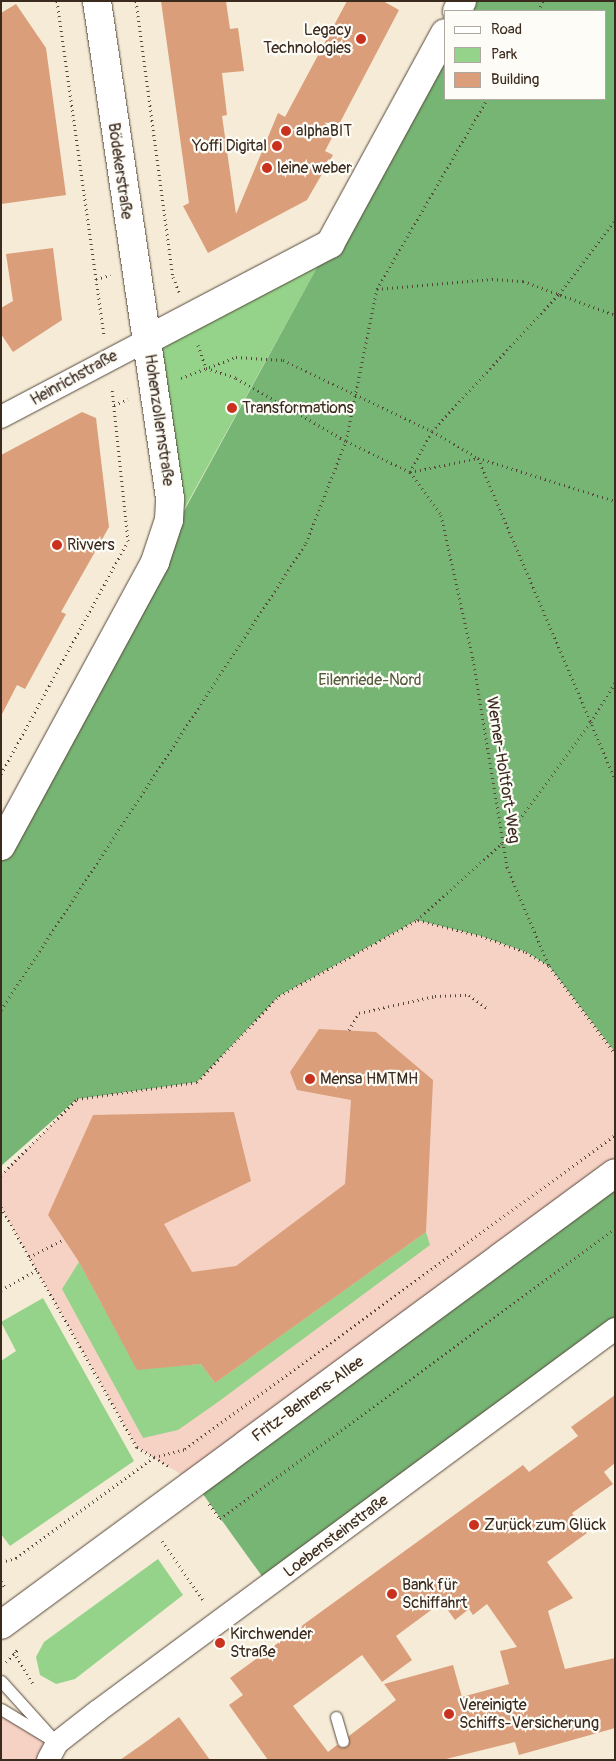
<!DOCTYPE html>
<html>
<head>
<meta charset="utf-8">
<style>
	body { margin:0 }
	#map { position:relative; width:616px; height:1761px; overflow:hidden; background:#f5ebd7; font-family:Pangolin,sans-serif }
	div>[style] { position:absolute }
	.built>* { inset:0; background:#f6d2c5 }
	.green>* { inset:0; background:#94d389 }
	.forest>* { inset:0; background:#77b575 }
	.building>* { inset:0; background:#db9e7a }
	.path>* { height:3px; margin-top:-1.5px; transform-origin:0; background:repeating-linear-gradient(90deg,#57473a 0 1px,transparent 0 5px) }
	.roads { filter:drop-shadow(0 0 1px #57473a) drop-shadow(0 0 1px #57473a) }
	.service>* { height:11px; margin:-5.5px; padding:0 5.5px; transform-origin:5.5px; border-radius:5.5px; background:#fff }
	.minor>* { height:22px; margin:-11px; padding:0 11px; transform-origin:11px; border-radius:11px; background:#fff }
	.tertiary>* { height:28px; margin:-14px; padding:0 14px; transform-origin:14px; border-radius:14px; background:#fff }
	.dots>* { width:14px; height:14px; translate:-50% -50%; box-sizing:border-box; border:2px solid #fdfcf7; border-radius:50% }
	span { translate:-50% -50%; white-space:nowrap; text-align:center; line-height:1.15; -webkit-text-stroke:4.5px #fdfcf7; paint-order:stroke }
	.poi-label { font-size:16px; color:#3b2a1e }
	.right { translate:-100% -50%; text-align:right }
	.left { translate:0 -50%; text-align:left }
	.street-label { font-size:16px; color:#3b2a1e }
	.park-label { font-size:16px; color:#565d3e }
	.frame { position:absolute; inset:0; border:2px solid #3b2a1e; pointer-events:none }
	.legend { position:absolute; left:444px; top:10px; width:162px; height:90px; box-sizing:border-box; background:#fdfcf7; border:1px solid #afa8a0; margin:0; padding:6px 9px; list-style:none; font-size:15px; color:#3b2a1e }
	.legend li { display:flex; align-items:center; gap:10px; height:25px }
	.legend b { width:25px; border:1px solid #afa8a0 }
</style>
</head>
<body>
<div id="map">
	<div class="built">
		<div style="clip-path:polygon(417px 920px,481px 936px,526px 952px,549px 966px,615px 1052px,615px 1173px,195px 1483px,137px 1447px,1px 1207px,1px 1175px,77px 1099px,197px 1082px,279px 996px)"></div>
		<div style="clip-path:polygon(1px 1709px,57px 1743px,48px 1760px,1px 1760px)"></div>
	</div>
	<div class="green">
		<div style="clip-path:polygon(330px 244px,155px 562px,165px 539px,147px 340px)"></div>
		<div style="clip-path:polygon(426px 1232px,430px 1245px,218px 1402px,178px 1430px,143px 1438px,62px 1289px,79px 1262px,137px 1369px,201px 1364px,215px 1383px)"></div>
		<div style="clip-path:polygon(43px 1298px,134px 1461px,10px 1546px,1px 1534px,1px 1361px,16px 1351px,1px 1322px)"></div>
		<div style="clip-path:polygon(158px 1559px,183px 1595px,75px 1679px,56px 1684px,40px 1675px,36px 1657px,44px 1642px)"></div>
	</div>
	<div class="forest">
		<div style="clip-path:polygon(462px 1px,615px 1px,615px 1052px,549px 966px,526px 952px,481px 936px,417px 920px,279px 996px,197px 1082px,77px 1099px,1px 1166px,1px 846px,445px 33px,445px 99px,605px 99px,605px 11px,457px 11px)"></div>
		<div style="clip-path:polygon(615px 1173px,615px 1329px,269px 1586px,195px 1483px)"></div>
	</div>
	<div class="building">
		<div style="clip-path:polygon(161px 1px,226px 1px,230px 29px,238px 28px,244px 71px,222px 73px,227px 115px,222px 116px,236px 214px,278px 113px,285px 117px,347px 1px,383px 1px,399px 10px,325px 151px,333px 155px,307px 200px,208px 253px,183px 206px,189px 203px)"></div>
		<div style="clip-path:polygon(16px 4px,46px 48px,66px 195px,1px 204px,1px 13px)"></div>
		<div style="clip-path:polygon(53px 248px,62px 320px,13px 352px,1px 334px,1px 308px,13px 301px,6px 254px)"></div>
		<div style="clip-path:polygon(82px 412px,96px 418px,109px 527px,61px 612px,66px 614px,25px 689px,17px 685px,1px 716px,1px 455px)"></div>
		<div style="clip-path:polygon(319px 1029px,376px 1032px,433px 1080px,426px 1232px,215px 1383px,201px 1364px,137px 1370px,79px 1262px,48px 1215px,93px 1115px,234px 1112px,251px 1181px,164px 1224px,192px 1272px,236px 1266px,345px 1184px,351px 1100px,297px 1090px,290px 1072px)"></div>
		<div style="clip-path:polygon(evenodd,615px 1395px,615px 1463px,604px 1472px,613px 1484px,572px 1513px,587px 1533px,547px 1562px,573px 1598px,548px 1611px,565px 1669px,615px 1658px,615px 1728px,519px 1755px,515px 1742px,442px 1760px,268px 1760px,229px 1705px,243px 1695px,230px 1678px,523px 1465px,529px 1472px,578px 1436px,571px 1427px,615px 1395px,442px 1602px,455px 1620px,469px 1609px,473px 1615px,487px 1604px,517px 1647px,500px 1651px,509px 1684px,462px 1697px,453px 1665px,384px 1684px,396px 1700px,349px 1736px,348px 1746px,342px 1748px,337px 1745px,328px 1752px,293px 1706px,362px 1655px,382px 1682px,412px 1660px,396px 1636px,442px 1602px)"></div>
		<div style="clip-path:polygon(179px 1717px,210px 1760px,120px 1760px,147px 1741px)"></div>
	</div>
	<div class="path">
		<div style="left:57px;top:1px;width:337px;rotate:82deg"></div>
		<div style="left:136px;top:1px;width:278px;rotate:82.4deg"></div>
		<div style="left:173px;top:277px;width:16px;rotate:68deg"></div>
		<div style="left:538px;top:11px;width:11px;rotate:-63deg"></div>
		<div style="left:96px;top:279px;width:15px;rotate:-16deg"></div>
		<div style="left:377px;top:289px;width:115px;rotate:-5deg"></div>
		<div style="left:492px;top:279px;width:31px;rotate:4deg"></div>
		<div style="left:523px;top:281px;width:98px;rotate:20.3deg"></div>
		<div style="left:198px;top:345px;width:24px;rotate:71deg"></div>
		<div style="left:206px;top:368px;width:32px;rotate:18deg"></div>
		<div style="left:236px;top:378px;width:127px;rotate:29.8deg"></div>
		<div style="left:346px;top:441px;width:71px;rotate:25.8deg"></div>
		<div style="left:410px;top:472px;width:69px;rotate:-11.6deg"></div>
		<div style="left:478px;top:458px;width:144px;rotate:17.4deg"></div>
		<div style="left:181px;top:378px;width:59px;rotate:-20.9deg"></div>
		<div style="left:236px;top:357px;width:47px;rotate:3.7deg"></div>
		<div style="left:283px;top:360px;width:165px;rotate:25.5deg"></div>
		<div style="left:432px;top:431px;width:53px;rotate:30.4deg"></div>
		<div style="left:478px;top:458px;width:349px;rotate:66.9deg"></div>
		<div style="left:114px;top:405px;width:15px;rotate:-23deg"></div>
		<div style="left:410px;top:472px;width:53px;rotate:54.2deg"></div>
		<div style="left:441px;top:515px;width:148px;rotate:77.5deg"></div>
		<div style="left:473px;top:659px;width:211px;rotate:80.7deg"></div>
		<div style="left:507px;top:867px;width:108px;rotate:67deg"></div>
		<div style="left:549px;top:966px;width:110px;rotate:53.1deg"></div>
		<div style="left:410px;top:472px;width:47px;rotate:-61.8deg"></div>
		<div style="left:432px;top:431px;width:187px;rotate:-47.2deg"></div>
		<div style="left:559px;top:294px;width:93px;rotate:-52.9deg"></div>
		<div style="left:1px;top:774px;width:265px;rotate:-61.4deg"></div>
		<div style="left:128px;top:541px;width:154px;rotate:-96deg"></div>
		<div style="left:418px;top:920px;width:65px;rotate:14.3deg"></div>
		<div style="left:481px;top:936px;width:48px;rotate:19.6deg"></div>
		<div style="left:526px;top:952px;width:26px;rotate:31deg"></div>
		<div style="left:1px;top:1010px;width:558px;rotate:-56.85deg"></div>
		<div style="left:306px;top:543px;width:110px;rotate:-68.6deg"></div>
		<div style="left:346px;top:441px;width:155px;rotate:-78.5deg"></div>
		<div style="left:377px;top:289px;width:220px;rotate:-59.9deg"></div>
		<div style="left:349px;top:1030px;width:20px;rotate:-60deg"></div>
		<div style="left:359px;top:1013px;width:78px;rotate:-12.6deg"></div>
		<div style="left:435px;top:996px;width:34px;rotate:-2deg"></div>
		<div style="left:469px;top:995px;width:22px;rotate:36deg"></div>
		<div style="left:1px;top:1175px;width:107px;rotate:-45deg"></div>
		<div style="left:77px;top:1099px;width:121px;rotate:-8.1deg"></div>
		<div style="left:197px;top:1082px;width:119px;rotate:-46.4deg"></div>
		<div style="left:279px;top:996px;width:158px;rotate:-28.8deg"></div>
		<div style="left:417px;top:920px;width:113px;rotate:-42.1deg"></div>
		<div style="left:501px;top:844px;width:152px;rotate:-53.6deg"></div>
		<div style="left:591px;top:722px;width:46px;rotate:-58.4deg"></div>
		<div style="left:1px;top:1207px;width:276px;rotate:60.5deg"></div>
		<div style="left:137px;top:1447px;width:39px;rotate:31deg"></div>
		<div style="left:29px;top:1257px;width:39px;rotate:-27deg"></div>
		<div style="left:1px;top:1290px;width:41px;rotate:-29.1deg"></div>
		<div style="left:209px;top:1504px;width:19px;rotate:54deg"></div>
		<div style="left:220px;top:1519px;width:490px;rotate:-36.3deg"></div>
		<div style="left:162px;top:1541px;width:73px;rotate:55deg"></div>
		<div style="left:1px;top:1562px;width:16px;rotate:-15deg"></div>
		<div style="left:16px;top:1558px;width:171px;rotate:-36.2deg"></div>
		<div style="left:154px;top:1457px;width:32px;rotate:-14deg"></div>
		<div style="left:185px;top:1449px;width:532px;rotate:-36.14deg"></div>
		<div style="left:1px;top:1581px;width:9px;rotate:58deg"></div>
		<div style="left:14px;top:1652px;width:39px;rotate:59deg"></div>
		<div style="left:6px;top:1662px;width:19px;rotate:-47deg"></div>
	</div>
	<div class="roads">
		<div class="service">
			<div style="left:1px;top:1681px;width:84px;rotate:47.9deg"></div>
			<div style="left:1px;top:1709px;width:54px;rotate:31.3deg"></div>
			<div style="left:336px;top:1717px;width:25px;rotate:74deg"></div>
		</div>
		<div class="minor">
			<div style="left:1px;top:417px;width:165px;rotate:-27.8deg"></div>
			<div style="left:48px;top:1760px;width:19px;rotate:-62deg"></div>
			<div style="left:57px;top:1743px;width:52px;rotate:-38deg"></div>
			<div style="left:98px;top:1711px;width:643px;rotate:-36.46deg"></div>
		</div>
		<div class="tertiary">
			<div style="left:457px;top:11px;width:11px;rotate:-63deg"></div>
			<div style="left:147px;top:340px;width:207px;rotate:-27.7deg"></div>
			<div style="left:330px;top:244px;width:240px;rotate:-61.4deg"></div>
			<div style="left:1px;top:846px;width:323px;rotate:-61.5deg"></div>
			<div style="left:155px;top:562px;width:44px;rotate:-71.6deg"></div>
			<div style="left:169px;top:520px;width:22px;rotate:-87deg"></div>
			<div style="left:170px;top:498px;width:502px;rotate:-98.36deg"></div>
			<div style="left:1px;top:1625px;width:762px;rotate:-36.36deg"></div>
		</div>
	</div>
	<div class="dots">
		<div style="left:361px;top:39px;background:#c8321e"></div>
		<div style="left:286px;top:131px;background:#c8321e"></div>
		<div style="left:277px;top:146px;background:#c8321e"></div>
		<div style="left:267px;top:168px;background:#c8321e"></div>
		<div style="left:232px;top:408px;background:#c8321e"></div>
		<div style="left:57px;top:545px;background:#c8321e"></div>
		<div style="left:310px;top:1079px;background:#c8321e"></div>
		<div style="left:474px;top:1525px;background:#c8321e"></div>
		<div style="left:392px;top:1594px;background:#c8321e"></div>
		<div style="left:220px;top:1643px;background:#c8321e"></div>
		<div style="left:449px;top:1714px;background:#c8321e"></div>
	</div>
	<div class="poi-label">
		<span class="right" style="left:351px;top:39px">Legacy<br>Technologies</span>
		<span class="left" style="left:296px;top:131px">alphaBIT</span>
		<span class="right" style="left:267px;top:146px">Yoffi Digital</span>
		<span class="left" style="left:277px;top:168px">leine weber</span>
		<span class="left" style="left:242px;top:408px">Transformations</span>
		<span class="left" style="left:67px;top:545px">Rivvers</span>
		<span class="left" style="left:320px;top:1079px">Mensa HMTMH</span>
		<span class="left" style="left:484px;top:1525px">Zurück zum Glück</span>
		<span class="left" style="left:402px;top:1594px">Bank für<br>Schiffahrt</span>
		<span class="left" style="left:230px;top:1643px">Kirchwender<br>Straße</span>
		<span class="left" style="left:459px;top:1714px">Vereinigte<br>Schiffs-Versicherung</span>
	</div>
	<div class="street-label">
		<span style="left:120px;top:171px;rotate:82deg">Bödekerstraße</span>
		<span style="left:74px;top:378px;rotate:-29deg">Heinrichstraße</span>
		<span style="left:159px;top:420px;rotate:82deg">Hohenzollernstraße</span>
		<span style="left:503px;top:770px;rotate:81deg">Werner-Holtfort-Weg</span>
		<span style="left:308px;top:1399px;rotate:-36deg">Fritz-Behrens-Allee</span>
		<span style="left:336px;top:1536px;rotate:-37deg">Loebensteinstraße</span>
	</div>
	<div class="park-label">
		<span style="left:370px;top:680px">Eilenriede-Nord</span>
	</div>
	<div class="frame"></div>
	<ul class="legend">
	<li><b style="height:6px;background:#fff"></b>Road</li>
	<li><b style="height:14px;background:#94d389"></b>Park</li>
	<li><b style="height:14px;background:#db9e7a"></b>Building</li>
	</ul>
</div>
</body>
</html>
